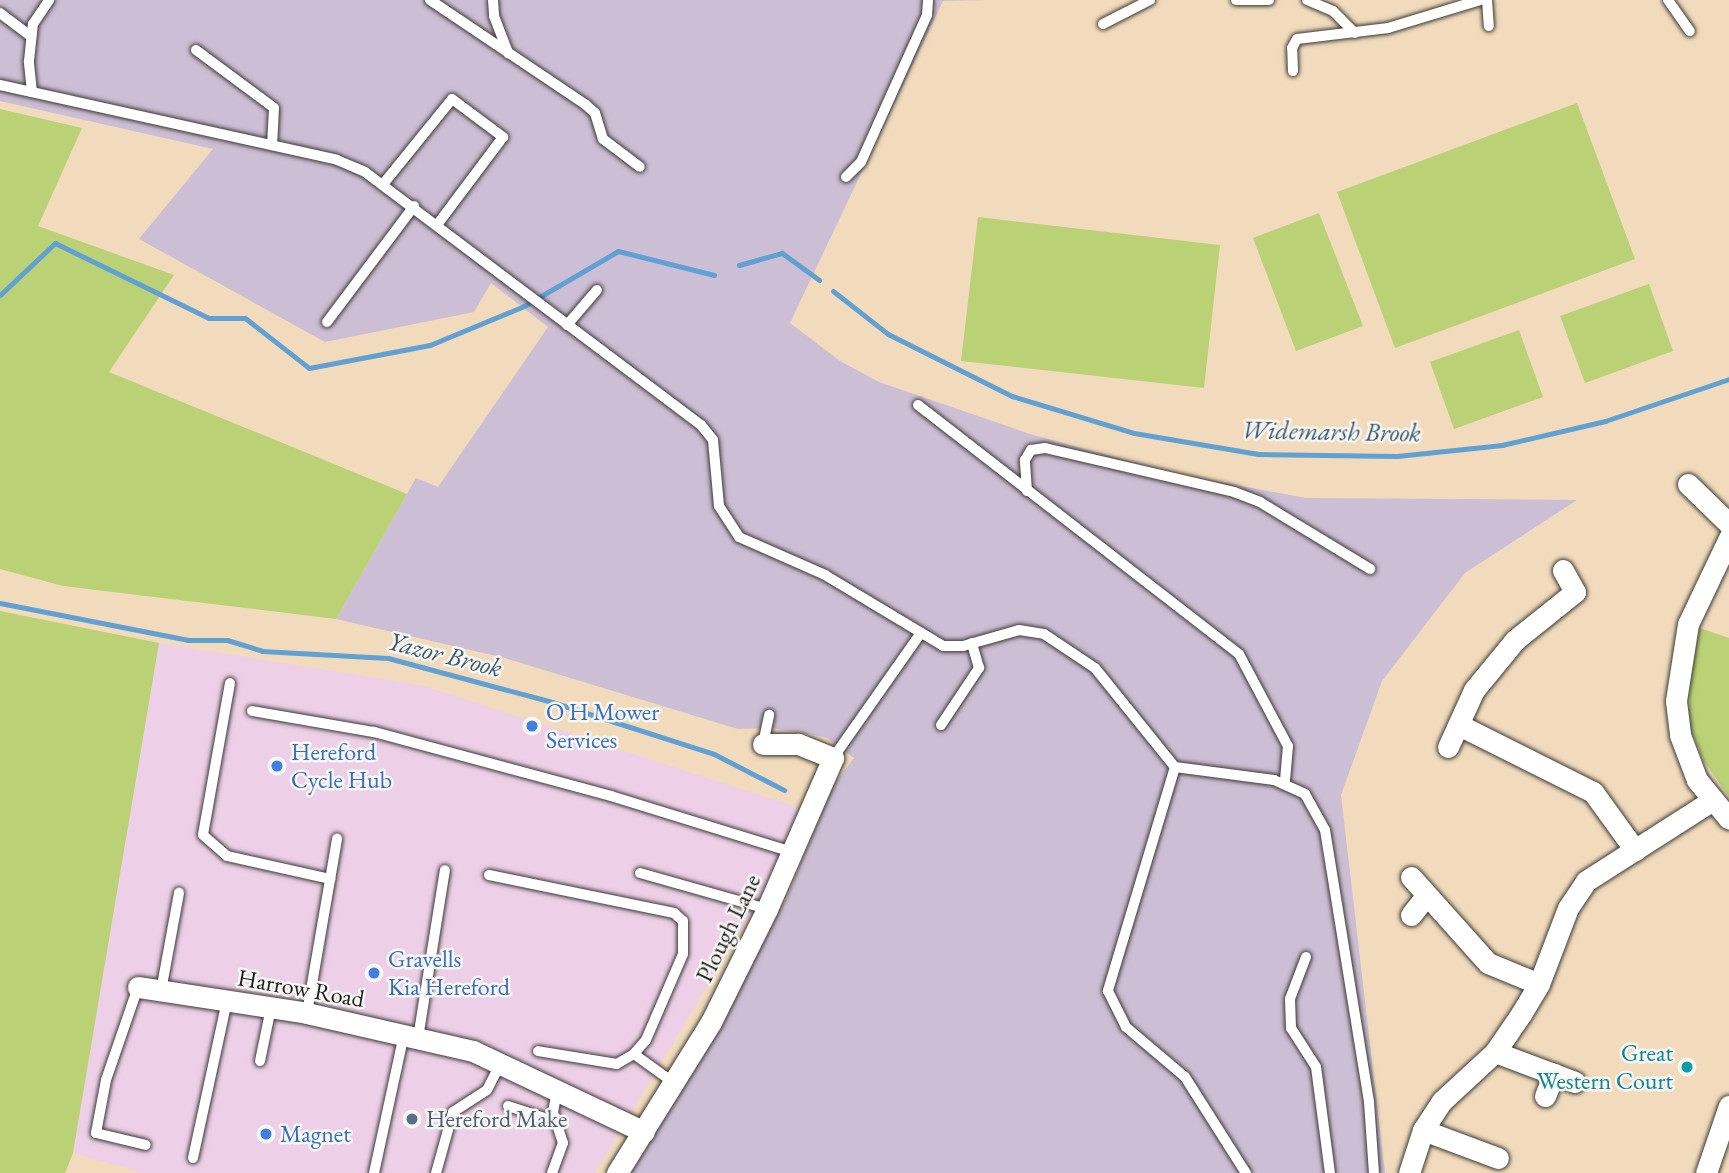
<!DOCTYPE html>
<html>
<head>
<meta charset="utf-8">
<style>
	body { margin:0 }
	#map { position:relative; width:1729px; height:1173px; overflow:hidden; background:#f1dbbc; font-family:"EB Garamond",serif }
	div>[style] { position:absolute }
	.built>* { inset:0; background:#edd0e8 }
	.industrial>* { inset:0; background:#ccbed4 }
	.green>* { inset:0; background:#bad175 }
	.stream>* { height:5px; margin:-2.5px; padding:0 2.5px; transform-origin:2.5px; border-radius:2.5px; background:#61a0d3 }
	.roads { filter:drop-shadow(0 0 2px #3c3934) drop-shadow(0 0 2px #3c3934) }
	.lane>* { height:10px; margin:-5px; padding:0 5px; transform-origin:5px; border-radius:5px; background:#fff }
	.street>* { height:21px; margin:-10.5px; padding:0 10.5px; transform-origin:10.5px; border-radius:10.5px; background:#fff }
	.dots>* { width:19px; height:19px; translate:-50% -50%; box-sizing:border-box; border:4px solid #f6f6f2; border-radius:50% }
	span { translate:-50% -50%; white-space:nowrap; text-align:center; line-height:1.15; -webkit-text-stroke:5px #f6f6f2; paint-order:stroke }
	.shop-label { font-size:24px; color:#366cbe }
	.left { translate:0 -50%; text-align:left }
	.street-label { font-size:24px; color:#1c1c1c }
	.culture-label { font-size:24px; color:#0d838f }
	.right { translate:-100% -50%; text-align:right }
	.service-label { font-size:24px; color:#4e5e75 }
	.water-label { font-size:26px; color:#3b576e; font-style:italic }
</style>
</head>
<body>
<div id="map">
	<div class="built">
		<div style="clip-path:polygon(159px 643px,421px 685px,803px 809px,773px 877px,595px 1173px,143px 1173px,73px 1153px)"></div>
	</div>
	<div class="industrial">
		<div style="clip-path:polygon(0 0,986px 0,943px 1px,790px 323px,840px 361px,879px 382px,1030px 434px,1177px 474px,1306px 498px,1577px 500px,1465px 573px,1382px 681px,1341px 795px,1385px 1173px,630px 1173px,787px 897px,832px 787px,854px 758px,825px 737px,771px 728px,738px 729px,505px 658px,336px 619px,416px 478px,438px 487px,548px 327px,491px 283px,474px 312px,325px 342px,139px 239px,213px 149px,0 101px)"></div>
	</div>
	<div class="green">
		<div style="clip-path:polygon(1577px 103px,1635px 259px,1395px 348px,1337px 192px)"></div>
		<div style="clip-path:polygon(0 109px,82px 128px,38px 226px,174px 275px,109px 372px,407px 494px,336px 619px,63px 586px,0 569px)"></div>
		<div style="clip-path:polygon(1319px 213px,1363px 326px,1296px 351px,1253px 238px)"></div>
		<div style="clip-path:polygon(978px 217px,1220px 245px,1204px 388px,961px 361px)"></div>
		<div style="clip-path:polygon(1649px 284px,1673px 351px,1585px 383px,1560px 316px)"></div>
		<div style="clip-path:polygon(1519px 330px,1543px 397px,1454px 429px,1430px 362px)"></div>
		<div style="clip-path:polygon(0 611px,159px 643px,73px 1153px,65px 1173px,0 1173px)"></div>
		<div style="clip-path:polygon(1700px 628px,1729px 638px,1729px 797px,1704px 761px,1689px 724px,1690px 677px)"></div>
	</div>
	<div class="stream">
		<div style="left:739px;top:265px;width:45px;rotate:-15.6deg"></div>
		<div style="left:782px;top:253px;width:46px;rotate:36.1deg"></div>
		<div style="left:833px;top:291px;width:70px;rotate:38deg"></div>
		<div style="left:888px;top:334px;width:139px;rotate:26.6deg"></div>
		<div style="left:1012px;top:396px;width:127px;rotate:16.9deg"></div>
		<div style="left:1134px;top:433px;width:126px;rotate:9.6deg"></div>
		<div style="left:1258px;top:454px;width:139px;rotate:0.8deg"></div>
		<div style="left:1397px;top:456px;width:106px;rotate:-6deg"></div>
		<div style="left:1502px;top:445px;width:106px;rotate:-13.1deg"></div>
		<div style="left:1605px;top:421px;width:131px;rotate:-18.7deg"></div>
		<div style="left:0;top:295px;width:76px;rotate:-43.4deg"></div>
		<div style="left:55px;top:243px;width:171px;rotate:26deg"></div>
		<div style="left:209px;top:318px;width:36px"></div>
		<div style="left:245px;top:318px;width:81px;rotate:38deg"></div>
		<div style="left:309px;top:368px;width:123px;rotate:-10.8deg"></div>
		<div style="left:430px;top:345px;width:102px;rotate:-22.5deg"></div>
		<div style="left:524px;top:306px;width:109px;rotate:-30.3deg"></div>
		<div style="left:618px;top:251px;width:99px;rotate:14deg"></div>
		<div style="left:0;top:603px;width:192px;rotate:11.1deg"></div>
		<div style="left:188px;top:640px;width:39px"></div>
		<div style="left:227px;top:640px;width:37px;rotate:17deg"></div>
		<div style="left:262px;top:651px;width:126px;rotate:3.2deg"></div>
		<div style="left:388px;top:658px;width:170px;rotate:15deg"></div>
		<div style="left:552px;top:702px;width:170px;rotate:17.8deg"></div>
		<div style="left:714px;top:754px;width:79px;rotate:27.2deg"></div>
	</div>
	<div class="roads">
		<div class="lane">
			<div style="left:430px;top:0;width:188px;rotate:33.9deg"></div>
			<div style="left:586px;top:105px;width:12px;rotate:42deg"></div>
			<div style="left:595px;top:113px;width:27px;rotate:73deg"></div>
			<div style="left:603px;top:139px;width:46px;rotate:37.1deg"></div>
			<div style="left:493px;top:0;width:16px;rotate:86deg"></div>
			<div style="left:494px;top:16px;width:40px;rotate:69deg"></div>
			<div style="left:1236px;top:0;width:33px"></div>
			<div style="left:1307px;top:0;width:28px;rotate:23deg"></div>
			<div style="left:1333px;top:11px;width:31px;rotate:45deg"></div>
			<div style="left:1487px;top:0;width:26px;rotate:86deg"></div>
			<div style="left:1668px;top:0;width:38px;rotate:55deg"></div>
			<div style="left:0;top:13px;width:39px;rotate:37deg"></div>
			<div style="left:1103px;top:24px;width:53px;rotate:-27.1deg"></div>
			<div style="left:196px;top:50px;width:97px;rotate:36.6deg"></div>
			<div style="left:274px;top:108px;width:37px;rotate:93deg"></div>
			<div style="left:1293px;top:71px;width:23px;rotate:-92deg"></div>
			<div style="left:1292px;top:48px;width:10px;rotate:-61deg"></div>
			<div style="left:1297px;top:39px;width:92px;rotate:-6.9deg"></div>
			<div style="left:1388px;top:28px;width:96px;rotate:-16.9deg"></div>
			<div style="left:0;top:85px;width:345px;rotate:12.5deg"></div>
			<div style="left:337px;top:160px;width:30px;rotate:23deg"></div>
			<div style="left:365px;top:172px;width:421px;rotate:37deg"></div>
			<div style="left:701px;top:425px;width:19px;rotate:51deg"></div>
			<div style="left:713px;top:440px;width:66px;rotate:84.8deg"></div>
			<div style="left:719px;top:506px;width:37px;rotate:57deg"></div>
			<div style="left:739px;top:537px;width:94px;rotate:23.8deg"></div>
			<div style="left:825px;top:575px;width:138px;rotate:31deg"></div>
			<div style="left:943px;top:646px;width:20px"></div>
			<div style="left:963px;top:646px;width:58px;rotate:-15.9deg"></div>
			<div style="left:1019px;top:630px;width:25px;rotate:9deg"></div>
			<div style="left:1044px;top:634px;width:61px;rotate:33.7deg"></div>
			<div style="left:1095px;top:668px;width:127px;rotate:51.1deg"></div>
			<div style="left:1175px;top:767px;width:100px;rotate:7.5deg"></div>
			<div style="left:1274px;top:780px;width:34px;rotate:24deg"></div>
			<div style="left:1305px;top:794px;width:41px;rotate:60.9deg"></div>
			<div style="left:1325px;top:830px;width:276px;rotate:80.8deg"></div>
			<div style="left:1369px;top:1102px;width:71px;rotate:86deg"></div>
			<div style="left:32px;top:92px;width:31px;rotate:-96deg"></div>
			<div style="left:29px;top:61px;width:37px;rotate:-84deg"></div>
			<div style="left:33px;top:24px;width:29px;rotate:-56deg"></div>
			<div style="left:846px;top:177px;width:21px;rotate:-45deg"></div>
			<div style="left:861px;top:162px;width:161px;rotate:-65.8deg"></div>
			<div style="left:927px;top:15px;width:15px;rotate:-86deg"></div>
			<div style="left:384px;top:183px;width:108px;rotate:-51deg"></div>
			<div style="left:452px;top:99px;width:64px;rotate:36.7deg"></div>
			<div style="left:503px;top:137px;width:110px;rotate:126.9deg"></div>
			<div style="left:327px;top:322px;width:145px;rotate:-53.1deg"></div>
			<div style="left:567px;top:325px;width:46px;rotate:-49.4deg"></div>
			<div style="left:918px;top:405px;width:406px;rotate:37.8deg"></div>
			<div style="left:1239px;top:654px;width:104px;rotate:62deg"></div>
			<div style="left:1288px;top:746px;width:38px;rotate:95deg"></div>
			<div style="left:1027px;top:491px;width:31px;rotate:-94deg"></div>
			<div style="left:1025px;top:460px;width:12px;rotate:-59deg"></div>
			<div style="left:1031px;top:450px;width:14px;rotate:-8deg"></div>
			<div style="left:1045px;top:448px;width:194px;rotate:13.1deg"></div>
			<div style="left:1234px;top:492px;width:28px;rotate:21deg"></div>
			<div style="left:1260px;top:502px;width:129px;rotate:31.3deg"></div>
			<div style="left:230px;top:683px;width:154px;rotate:100.1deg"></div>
			<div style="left:203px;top:835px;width:32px;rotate:41deg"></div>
			<div style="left:227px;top:856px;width:106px;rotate:12.6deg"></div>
			<div style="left:252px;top:711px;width:124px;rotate:9.8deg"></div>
			<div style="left:374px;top:732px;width:245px;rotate:15.1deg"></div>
			<div style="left:611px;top:796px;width:189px;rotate:17.2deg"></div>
			<div style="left:941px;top:725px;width:69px;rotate:-56.3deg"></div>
			<div style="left:979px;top:668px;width:26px;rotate:-106deg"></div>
			<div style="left:763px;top:744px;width:30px;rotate:-78deg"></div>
			<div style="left:833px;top:758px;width:153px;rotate:-54.9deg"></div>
			<div style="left:1175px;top:767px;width:234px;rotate:106.7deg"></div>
			<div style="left:1108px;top:991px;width:40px;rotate:63.4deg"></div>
			<div style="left:1126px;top:1027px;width:77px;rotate:40.3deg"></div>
			<div style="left:1185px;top:1077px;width:114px;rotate:57.6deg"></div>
			<div style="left:640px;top:873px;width:132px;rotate:15.8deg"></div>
			<div style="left:489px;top:875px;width:189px;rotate:11.6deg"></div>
			<div style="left:674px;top:913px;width:12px;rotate:42deg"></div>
			<div style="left:683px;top:921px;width:33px;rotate:90deg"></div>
			<div style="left:683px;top:954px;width:94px;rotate:113.3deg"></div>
			<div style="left:646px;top:1040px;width:18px;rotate:131deg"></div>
			<div style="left:634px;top:1054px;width:20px;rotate:150deg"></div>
			<div style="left:617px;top:1064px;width:80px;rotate:-170.7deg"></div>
			<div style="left:1306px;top:957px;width:45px;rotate:110.9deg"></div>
			<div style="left:1290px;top:999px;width:29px;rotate:88deg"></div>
			<div style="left:1291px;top:1028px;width:46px;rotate:57.3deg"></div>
			<div style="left:1316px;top:1067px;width:107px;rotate:82.5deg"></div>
			<div style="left:138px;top:987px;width:98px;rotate:109deg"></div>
			<div style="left:106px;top:1080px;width:54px;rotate:100.7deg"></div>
			<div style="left:96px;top:1133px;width:51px;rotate:13.5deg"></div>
			<div style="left:161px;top:991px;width:100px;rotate:-79.6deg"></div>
			<div style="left:307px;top:1013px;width:177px;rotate:-80.2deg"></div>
			<div style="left:418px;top:1038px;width:170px;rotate:-80.9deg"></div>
			<div style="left:634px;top:1054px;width:49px;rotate:35.9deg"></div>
			<div style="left:260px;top:1061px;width:54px;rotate:-78.3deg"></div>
			<div style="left:508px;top:1106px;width:52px;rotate:18.1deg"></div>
			<div style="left:193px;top:1158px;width:161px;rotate:-77.8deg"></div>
			<div style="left:374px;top:1173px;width:142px;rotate:-77.8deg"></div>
			<div style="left:436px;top:1173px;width:63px;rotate:-74.4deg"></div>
			<div style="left:453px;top:1112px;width:40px;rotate:-32.9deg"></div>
			<div style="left:487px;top:1090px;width:29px;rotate:-63deg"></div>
			<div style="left:552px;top:1173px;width:32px;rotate:-70deg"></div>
			<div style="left:563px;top:1143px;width:33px;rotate:-108deg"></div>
			<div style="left:553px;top:1112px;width:21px;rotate:-79deg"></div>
		</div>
		<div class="street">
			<div style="left:1688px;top:484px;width:57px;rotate:44.3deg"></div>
			<div style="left:1729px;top:538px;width:95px;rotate:115.5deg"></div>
			<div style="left:1688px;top:624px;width:78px;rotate:98.9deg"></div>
			<div style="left:1676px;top:701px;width:34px;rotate:83deg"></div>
			<div style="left:1680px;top:735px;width:48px;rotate:69.3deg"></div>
			<div style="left:1697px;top:780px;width:50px;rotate:50.6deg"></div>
			<div style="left:1459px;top:725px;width:150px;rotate:26.6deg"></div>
			<div style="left:1593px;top:792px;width:72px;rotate:54.1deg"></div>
			<div style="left:1448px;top:747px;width:63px;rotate:-65.5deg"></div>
			<div style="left:1474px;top:690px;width:65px;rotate:-50.6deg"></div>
			<div style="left:1515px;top:640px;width:77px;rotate:-38.7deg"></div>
			<div style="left:1575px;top:592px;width:25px;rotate:-119deg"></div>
			<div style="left:1411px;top:877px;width:115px;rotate:48.2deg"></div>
			<div style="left:1488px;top:963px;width:55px;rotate:22.4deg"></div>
			<div style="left:1411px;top:915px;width:23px;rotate:-52deg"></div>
			<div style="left:138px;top:987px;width:171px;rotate:8.7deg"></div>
			<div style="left:307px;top:1013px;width:170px;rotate:12.9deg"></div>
			<div style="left:473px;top:1051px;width:189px;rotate:25.3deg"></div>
			<div style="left:1495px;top:1052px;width:85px;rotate:20.6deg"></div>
			<div style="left:1545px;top:1096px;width:24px;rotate:-68deg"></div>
			<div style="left:1423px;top:1130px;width:80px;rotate:20.5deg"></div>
			<div style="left:617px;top:1173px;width:178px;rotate:-58.1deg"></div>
			<div style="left:711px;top:1022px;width:126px;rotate:-63.6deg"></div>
			<div style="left:767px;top:909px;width:165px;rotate:-66.4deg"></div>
			<div style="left:833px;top:758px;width:38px;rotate:-158deg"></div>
			<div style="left:798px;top:744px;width:35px;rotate:180deg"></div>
			<div style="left:1409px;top:1173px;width:45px;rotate:-72deg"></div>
			<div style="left:1423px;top:1130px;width:35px;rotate:-57deg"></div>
			<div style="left:1442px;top:1101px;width:72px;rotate:-42.8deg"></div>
			<div style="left:1495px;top:1052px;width:46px;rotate:-55.6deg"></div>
			<div style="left:1521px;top:1014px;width:35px;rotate:-59deg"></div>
			<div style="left:1539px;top:984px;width:81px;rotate:-69.1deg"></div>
			<div style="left:1568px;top:908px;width:32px;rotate:-56deg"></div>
			<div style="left:1586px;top:881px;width:148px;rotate:-32.6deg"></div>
			<div style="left:1706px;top:1173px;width:71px;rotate:-71.1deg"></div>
		</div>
	</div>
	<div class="dots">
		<div style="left:532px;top:726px;background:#3f7fe0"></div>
		<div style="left:277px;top:766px;background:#3f7fe0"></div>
		<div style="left:374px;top:973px;background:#3f7fe0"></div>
		<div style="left:1687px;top:1067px;background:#0f9aa8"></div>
		<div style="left:412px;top:1119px;background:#5c6f8a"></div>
		<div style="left:266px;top:1134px;background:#3f7fe0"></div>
	</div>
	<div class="shop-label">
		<span class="left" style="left:546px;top:726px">O H Mower<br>Services</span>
		<span class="left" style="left:291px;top:766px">Hereford<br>Cycle Hub</span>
		<span class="left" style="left:388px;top:973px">Gravells<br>Kia Hereford</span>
		<span class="left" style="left:280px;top:1134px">Magnet</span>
	</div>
	<div class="street-label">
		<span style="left:728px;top:928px;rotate:-64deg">Plough Lane</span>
		<span style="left:301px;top:988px;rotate:10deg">Harrow Road</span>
	</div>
	<div class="culture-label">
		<span class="right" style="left:1673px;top:1067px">Great<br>Western Court</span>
	</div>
	<div class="service-label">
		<span class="left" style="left:426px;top:1119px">Hereford Make</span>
	</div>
	<div class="water-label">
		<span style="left:1331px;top:432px;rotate:1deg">Widemarsh Brook</span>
		<span style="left:445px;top:655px;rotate:14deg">Yazor Brook</span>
	</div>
</div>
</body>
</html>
